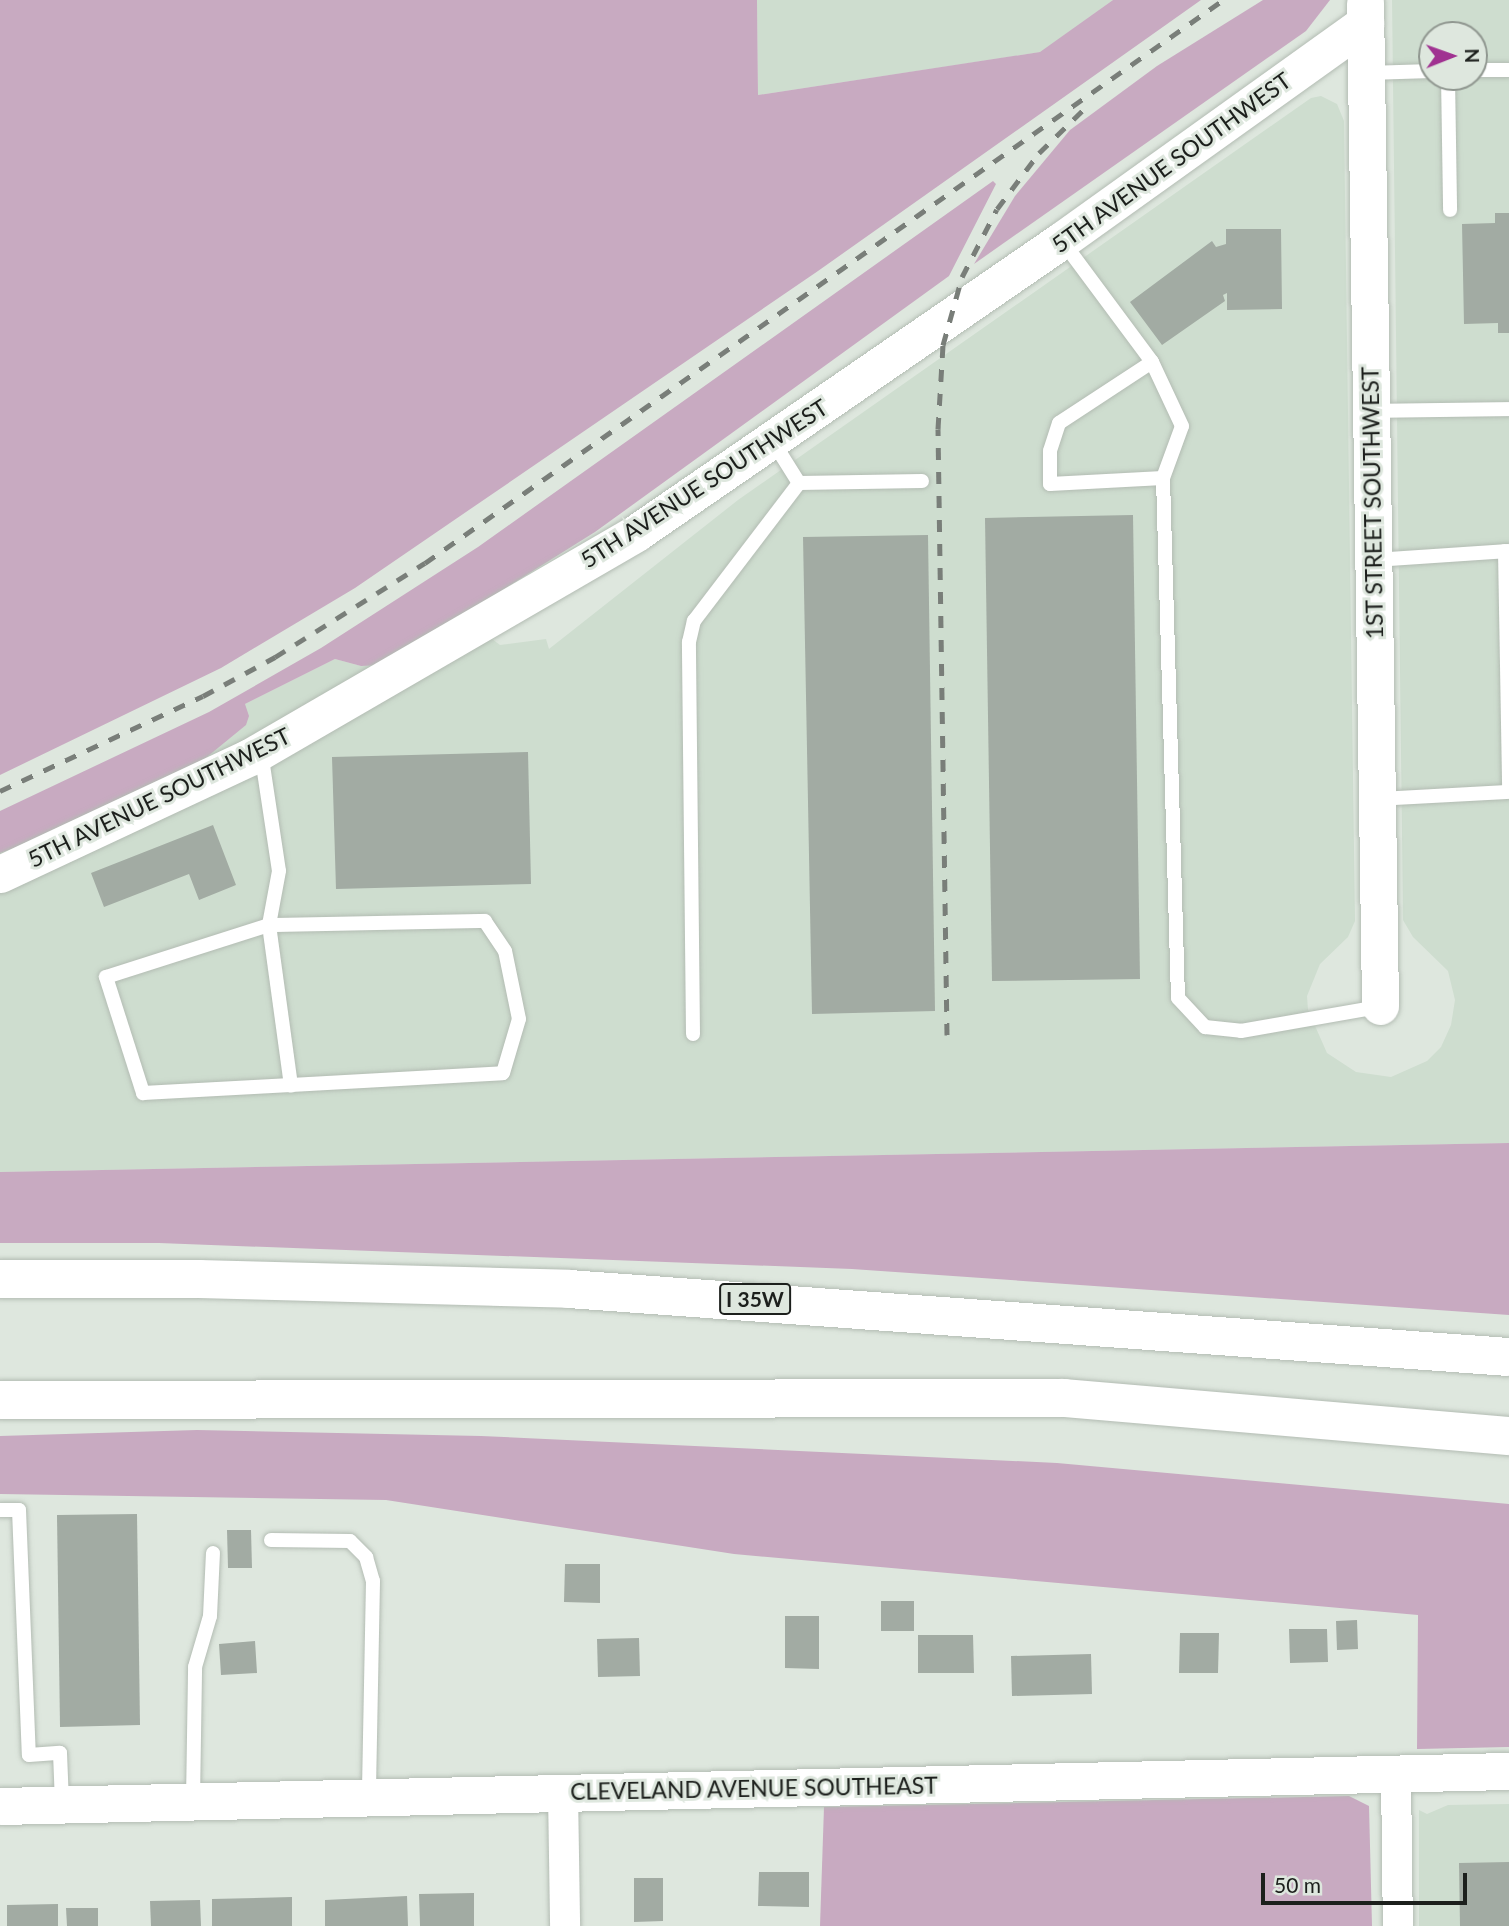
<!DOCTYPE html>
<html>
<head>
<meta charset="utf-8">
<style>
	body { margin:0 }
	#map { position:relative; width:1509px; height:1926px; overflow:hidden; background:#dee7de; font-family:Lato,sans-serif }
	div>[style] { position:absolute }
	.built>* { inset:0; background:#ceddcf }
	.green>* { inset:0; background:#c8aac1 }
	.building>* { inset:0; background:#a2aba3 }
	.roads { filter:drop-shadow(0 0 2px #b3bcb3) drop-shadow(0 0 2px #b3bcb3) }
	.service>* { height:14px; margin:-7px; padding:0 7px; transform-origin:7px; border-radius:7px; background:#fff }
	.minor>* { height:30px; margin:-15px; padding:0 15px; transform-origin:15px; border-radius:15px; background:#fff }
	.tertiary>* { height:37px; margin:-18.5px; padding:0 18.5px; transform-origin:18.5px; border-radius:18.5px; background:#fff }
	.motorway>* { height:38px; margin:-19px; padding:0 19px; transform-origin:19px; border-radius:19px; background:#fff }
	.rail>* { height:5px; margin-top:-2.5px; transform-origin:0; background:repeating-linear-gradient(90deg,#797e79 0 12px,transparent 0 24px) }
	span { translate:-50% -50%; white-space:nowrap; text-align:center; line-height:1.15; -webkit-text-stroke:6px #dee7de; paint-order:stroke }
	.shield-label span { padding:2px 5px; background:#dee7de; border:2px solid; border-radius:5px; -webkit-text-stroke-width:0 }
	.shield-label { font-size:21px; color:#1c1f1c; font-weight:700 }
	.street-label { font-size:23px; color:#1c1f1c }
	.north { position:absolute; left:1418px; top:21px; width:70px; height:70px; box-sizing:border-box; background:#dee7de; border:2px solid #909790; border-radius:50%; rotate:89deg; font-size:19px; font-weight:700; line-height:28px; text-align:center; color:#1c1f1c }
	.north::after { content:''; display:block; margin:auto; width:24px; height:32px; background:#a03291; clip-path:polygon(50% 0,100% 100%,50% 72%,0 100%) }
	.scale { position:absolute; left:1261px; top:1873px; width:206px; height:32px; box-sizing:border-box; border:4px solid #1c1f1c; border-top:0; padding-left:9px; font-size:21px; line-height:24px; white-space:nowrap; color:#1c1f1c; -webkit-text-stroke:5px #dee7de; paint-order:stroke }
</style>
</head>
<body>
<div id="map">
	<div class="built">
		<div style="clip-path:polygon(757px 0,1113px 0,1041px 52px,758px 95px)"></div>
		<div style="clip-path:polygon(evenodd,1392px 0,1509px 0,1509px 1143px,0 1172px,0 853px,54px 834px,202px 761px,221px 744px,245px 704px,335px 659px,361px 666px,455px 658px,492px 639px,500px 645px,546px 639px,549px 649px,738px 500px,1311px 98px,1321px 96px,1337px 104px,1344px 121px,1355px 921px,1348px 937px,1320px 964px,1307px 996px,1308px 1010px,1327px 1053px,1356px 1072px,1391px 1077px,1427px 1061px,1441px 1047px,1451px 1025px,1455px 1000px,1448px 971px,1413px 937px,1403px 920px,1392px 0,1432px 35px,1474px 35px,1474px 77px,1432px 77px,1432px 35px)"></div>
		<div style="clip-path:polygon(1509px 1804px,1509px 1926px,1419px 1926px,1419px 1810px,1427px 1814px,1448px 1805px)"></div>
	</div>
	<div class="green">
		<div style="clip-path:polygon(0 0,757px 0,758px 95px,1040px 52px,1113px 0,1201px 0,818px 271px,355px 588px,221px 668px,0 775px)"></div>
		<div style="clip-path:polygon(1263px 0,1330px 0,1306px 31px,974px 264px,1015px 196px,1070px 130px,1157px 66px)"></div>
		<div style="clip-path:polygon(993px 181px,996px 184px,949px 276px,595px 532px,383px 665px,361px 666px,335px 659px,245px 704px,249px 716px,246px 725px,202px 761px,54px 834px,0 853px,0 811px,209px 712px,321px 648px,478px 547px)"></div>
		<div style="clip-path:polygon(1509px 1143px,1509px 1315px,852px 1269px,159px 1243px,0 1243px,0 1172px)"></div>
		<div style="clip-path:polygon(197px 1430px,481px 1436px,1057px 1463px,1509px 1504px,1509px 1747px,1417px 1749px,1418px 1615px,734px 1554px,386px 1500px,0 1494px,0 1436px)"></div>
		<div style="clip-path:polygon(1349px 1796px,1369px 1806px,1372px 1926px,820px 1926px,824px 1807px)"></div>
	</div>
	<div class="building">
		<div style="clip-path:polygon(1495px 213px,1509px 213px,1509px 333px,1498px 333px,1498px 323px,1464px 324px,1462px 224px,1495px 223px)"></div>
		<div style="clip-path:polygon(1226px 229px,1281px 229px,1282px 309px,1227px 310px,1227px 293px,1223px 295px,1225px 301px,1162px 345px,1130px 302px,1212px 241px,1216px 247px,1226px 244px)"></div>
		<div style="clip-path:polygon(1133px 515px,1140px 979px,992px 981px,985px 518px)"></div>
		<div style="clip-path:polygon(928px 535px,935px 1011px,812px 1014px,803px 537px)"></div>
		<div style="clip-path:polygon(528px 752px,531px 884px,336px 889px,332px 757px)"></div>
		<div style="clip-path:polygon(213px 825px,236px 885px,199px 900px,189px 874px,104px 907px,91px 873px)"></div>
		<div style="clip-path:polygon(137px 1514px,140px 1725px,60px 1727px,57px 1515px)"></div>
		<div style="clip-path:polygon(227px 1530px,251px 1530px,252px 1568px,228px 1568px)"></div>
		<div style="clip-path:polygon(565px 1564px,600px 1564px,600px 1603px,564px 1602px)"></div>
		<div style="clip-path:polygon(881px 1601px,914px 1601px,914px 1631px,881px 1631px)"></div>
		<div style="clip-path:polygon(785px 1616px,819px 1616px,819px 1669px,785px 1668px)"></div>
		<div style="clip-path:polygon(1357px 1620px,1358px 1649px,1337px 1650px,1336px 1621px)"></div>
		<div style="clip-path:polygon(1289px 1629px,1327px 1629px,1328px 1662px,1290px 1663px)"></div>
		<div style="clip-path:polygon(1180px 1633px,1219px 1633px,1218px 1673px,1179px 1673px)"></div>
		<div style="clip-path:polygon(918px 1635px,973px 1635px,974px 1673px,918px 1673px)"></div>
		<div style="clip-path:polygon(639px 1638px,640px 1676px,598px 1677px,597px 1639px)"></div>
		<div style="clip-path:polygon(255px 1641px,257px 1673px,221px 1675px,219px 1644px)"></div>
		<div style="clip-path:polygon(1091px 1654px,1092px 1694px,1012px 1696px,1011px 1656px)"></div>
		<div style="clip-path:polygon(1509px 1862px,1509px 1926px,1460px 1926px,1459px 1863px)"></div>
		<div style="clip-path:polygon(759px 1872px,809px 1872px,809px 1907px,758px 1906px)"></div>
		<div style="clip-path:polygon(634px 1878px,663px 1878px,663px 1921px,634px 1922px)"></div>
		<div style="clip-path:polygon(474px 1893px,474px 1926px,420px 1926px,419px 1894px)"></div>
		<div style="clip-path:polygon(407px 1896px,408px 1926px,325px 1926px,325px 1900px)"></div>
		<div style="clip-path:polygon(292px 1897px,292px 1926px,212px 1926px,212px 1899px)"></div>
		<div style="clip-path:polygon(200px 1900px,201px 1926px,151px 1926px,150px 1901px)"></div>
		<div style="clip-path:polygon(58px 1904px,58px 1926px,7px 1926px,7px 1905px)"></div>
		<div style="clip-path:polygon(66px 1908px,98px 1908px,98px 1926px,67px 1926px)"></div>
	</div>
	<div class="roads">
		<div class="service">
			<div style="left:1474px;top:70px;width:35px"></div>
			<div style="left:1367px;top:73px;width:65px;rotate:-1.8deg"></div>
			<div style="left:1448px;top:77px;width:133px;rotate:89.1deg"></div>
			<div style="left:1063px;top:242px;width:149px;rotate:53.4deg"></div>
			<div style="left:1152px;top:362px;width:111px;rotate:146.7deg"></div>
			<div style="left:1059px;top:423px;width:29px;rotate:108deg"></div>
			<div style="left:1050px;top:451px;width:33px;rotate:90deg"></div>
			<div style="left:1050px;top:484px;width:113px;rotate:-3deg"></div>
			<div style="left:1163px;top:478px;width:55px;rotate:-69.9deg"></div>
			<div style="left:1182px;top:426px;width:71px;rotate:-115.1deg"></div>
			<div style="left:1372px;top:411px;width:137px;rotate:-0.8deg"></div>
			<div style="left:772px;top:440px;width:51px;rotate:57.9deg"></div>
			<div style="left:799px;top:483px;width:123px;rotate:-0.9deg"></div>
			<div style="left:1163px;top:478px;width:520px;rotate:88.35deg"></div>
			<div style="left:1178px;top:998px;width:40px;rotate:47deg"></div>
			<div style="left:1205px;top:1027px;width:36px;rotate:6deg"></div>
			<div style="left:1241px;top:1031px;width:140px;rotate:-9.9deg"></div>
			<div style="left:1505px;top:551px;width:238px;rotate:89deg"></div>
			<div style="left:1374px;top:560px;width:135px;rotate:-3.8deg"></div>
			<div style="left:261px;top:752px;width:120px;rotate:81.4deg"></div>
			<div style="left:279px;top:871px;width:55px;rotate:100.5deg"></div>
			<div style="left:269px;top:925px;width:171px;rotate:162.3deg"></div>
			<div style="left:106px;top:977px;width:122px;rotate:72.3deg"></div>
			<div style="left:143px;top:1093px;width:148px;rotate:-3.1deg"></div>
			<div style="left:291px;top:1085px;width:212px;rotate:-3.2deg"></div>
			<div style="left:503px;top:1073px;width:56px;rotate:-73.5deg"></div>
			<div style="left:519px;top:1019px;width:69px;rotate:-101.6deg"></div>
			<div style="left:505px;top:951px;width:36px;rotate:-124deg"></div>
			<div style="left:485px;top:921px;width:216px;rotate:178.9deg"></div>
			<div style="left:269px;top:925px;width:162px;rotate:82.2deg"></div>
			<div style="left:1378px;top:799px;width:131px;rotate:-3.1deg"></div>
			<div style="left:693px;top:1034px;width:392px;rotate:-90.6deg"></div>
			<div style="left:689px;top:642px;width:22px;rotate:-77deg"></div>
			<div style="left:694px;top:621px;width:173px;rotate:-52.7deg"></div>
			<div style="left:0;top:1510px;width:19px"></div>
			<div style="left:19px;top:1510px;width:245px;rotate:87.7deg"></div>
			<div style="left:29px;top:1755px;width:31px;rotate:-4deg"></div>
			<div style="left:60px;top:1753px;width:50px;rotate:87.7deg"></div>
			<div style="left:271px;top:1540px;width:79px;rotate:0.7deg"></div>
			<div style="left:350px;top:1541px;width:23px;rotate:45deg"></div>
			<div style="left:366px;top:1557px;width:25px;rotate:74deg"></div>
			<div style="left:373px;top:1581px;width:215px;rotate:91.1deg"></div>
			<div style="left:193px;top:1800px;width:133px;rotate:-89.1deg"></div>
			<div style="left:195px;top:1667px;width:53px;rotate:-73.6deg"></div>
			<div style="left:210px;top:1616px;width:63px;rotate:-87.3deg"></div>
		</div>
		<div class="minor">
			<div style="left:1396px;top:1773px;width:153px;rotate:89.3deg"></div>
			<div style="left:563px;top:1792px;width:134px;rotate:89.1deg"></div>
		</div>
		<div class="tertiary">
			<div style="left:1365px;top:3px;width:1003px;rotate:89.14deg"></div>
			<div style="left:0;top:874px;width:276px;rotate:-25.1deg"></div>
			<div style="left:250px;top:757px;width:446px;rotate:-30.1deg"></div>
			<div style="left:636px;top:533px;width:517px;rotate:-34.52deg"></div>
			<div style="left:1062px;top:240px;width:373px;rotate:-35.6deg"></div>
			<div style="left:0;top:1806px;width:1509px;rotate:-1.33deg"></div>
		</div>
		<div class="motorway">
			<div style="left:0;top:1279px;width:199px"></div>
			<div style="left:199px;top:1279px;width:370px;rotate:1.5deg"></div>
			<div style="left:569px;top:1289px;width:942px;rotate:4.14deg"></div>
			<div style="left:0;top:1400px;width:1064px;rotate:-0.11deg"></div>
			<div style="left:1064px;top:1398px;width:447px;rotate:4.9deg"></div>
		</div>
	</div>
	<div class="rail">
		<div style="left:0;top:791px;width:224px;rotate:-25.1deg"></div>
		<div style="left:203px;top:696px;width:82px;rotate:-28.4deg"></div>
		<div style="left:275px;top:657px;width:177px;rotate:-32.1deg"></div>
		<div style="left:425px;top:563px;width:977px;rotate:-35.2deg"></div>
		<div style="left:947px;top:1035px;width:606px;rotate:-90.85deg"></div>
		<div style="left:938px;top:429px;width:84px;rotate:-86.6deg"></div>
		<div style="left:943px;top:345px;width:71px;rotate:-74.4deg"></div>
		<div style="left:962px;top:277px;width:76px;rotate:-62.8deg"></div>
		<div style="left:997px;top:209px;width:70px;rotate:-53.1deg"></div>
		<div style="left:1039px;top:153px;width:63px;rotate:-44.4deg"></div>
	</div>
	<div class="shield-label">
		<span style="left:755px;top:1299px">I 35W</span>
	</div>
	<div class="street-label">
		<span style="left:1171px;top:162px;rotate:-36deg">5TH AVENUE SOUTHWEST</span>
		<span style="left:704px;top:483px;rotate:-33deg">5TH AVENUE SOUTHWEST</span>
		<span style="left:1372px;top:503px;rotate:-91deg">1ST STREET SOUTHWEST</span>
		<span style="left:159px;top:797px;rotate:-26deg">5TH AVENUE SOUTHWEST</span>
		<span style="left:754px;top:1788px;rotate:-1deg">CLEVELAND AVENUE SOUTHEAST</span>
	</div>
	<div class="north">N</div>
	<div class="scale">50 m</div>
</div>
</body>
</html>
